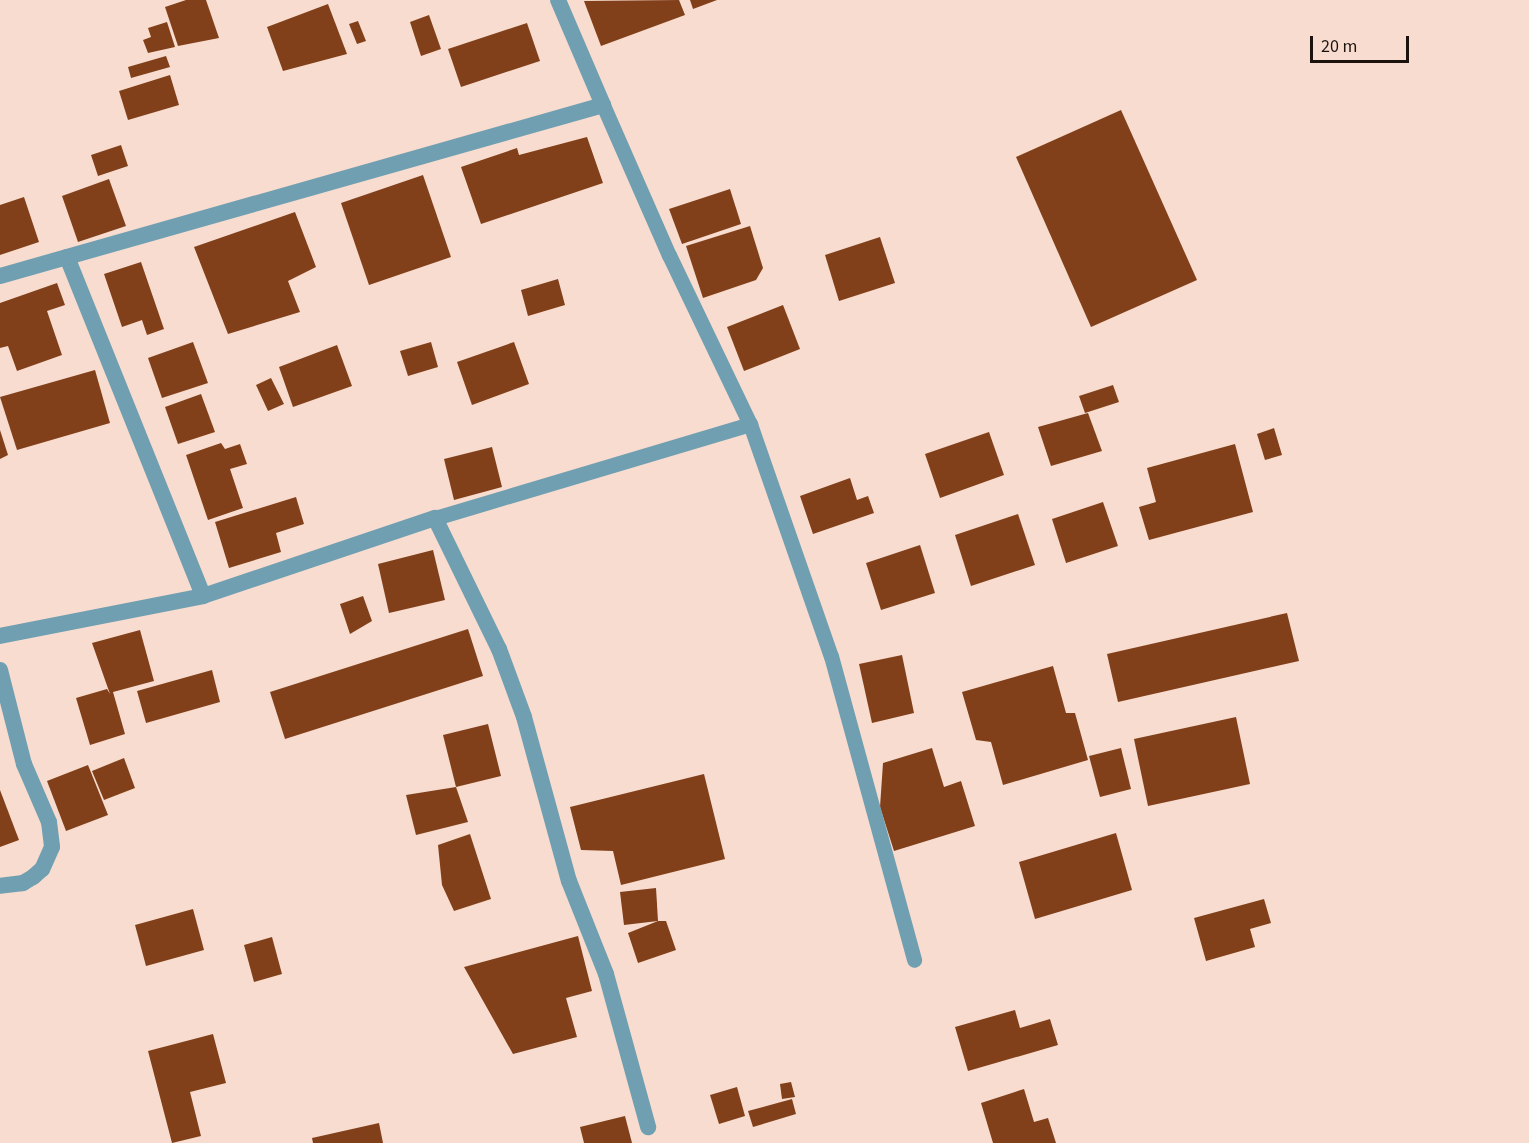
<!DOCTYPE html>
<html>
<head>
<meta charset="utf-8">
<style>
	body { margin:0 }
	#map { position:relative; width:1529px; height:1143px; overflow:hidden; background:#f7dccf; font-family:"Source Sans 3",sans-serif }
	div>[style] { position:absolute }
	.building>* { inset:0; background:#82401a }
	.service>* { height:15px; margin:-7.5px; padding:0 7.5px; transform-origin:7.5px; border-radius:7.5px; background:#6f9fb1 }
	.minor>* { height:16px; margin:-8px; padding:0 8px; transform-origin:8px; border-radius:8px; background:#6f9fb1 }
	span { translate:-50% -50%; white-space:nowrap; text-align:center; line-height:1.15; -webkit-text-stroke:6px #f7dccf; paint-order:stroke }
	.scale { position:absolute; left:1310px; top:36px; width:99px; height:27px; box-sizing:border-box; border:3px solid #1c130e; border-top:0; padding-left:8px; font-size:18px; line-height:21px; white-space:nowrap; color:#1c130e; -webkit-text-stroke:4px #f7dccf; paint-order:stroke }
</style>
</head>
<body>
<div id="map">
	<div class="building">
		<div style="clip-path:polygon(186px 0,206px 0,219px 38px,178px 46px,165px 7px)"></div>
		<div style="clip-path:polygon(679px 0,685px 15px,601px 46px,584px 1px)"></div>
		<div style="clip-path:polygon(690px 0,717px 0,693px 9px)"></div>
		<div style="clip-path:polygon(328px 4px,347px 54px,283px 71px,267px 27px)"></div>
		<div style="clip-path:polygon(429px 15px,441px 49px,421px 56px,410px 22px)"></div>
		<div style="clip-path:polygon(358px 21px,366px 41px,357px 44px,349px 24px)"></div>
		<div style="clip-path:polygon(167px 22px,175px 47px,148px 53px,143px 40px,151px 37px,148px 28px)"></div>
		<div style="clip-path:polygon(527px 23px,540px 61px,461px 87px,448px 49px)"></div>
		<div style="clip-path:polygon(166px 56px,170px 67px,131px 78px,128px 67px)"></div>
		<div style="clip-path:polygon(170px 75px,179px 105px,128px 120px,119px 91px)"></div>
		<div style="clip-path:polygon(1121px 110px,1197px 280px,1091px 327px,1016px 157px)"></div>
		<div style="clip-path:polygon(587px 137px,603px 183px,481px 224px,461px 167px,517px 148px,519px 155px)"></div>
		<div style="clip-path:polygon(121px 145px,128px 166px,98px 176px,91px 155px)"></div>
		<div style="clip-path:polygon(423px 175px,451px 257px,369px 285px,341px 203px)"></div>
		<div style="clip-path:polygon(109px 179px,126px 226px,78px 242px,62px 196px)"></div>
		<div style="clip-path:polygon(730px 189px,741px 224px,682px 244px,669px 209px)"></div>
		<div style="clip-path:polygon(24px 197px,39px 242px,0 255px,0 205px)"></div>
		<div style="clip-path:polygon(295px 212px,316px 267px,288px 281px,300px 312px,228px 334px,194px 247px)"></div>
		<div style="clip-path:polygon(750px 226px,763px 268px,756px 280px,703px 298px,686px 246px)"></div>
		<div style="clip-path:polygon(880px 237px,895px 283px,839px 301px,825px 255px)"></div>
		<div style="clip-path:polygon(141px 262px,164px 329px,147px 335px,142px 320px,122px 327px,104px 274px)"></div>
		<div style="clip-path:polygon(558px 279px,565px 305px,528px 316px,521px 290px)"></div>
		<div style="clip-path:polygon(57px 283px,65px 305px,47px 311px,62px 355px,17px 371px,8px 346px,0 348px,0 303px)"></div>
		<div style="clip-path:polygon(783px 305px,800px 349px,744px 371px,727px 327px)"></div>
		<div style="clip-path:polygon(193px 342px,208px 383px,162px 398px,148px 358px)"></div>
		<div style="clip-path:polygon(431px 342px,438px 367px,408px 376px,400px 351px)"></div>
		<div style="clip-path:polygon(514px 342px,529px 384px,472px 405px,457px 362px)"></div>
		<div style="clip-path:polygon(337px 345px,352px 386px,293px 407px,279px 367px)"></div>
		<div style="clip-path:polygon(95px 370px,110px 423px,17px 450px,0 397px)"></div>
		<div style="clip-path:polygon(271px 378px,284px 404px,268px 411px,256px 385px)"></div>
		<div style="clip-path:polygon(1113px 385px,1119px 402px,1085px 413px,1079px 396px)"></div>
		<div style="clip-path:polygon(201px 394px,215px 432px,178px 444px,165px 407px)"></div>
		<div style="clip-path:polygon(1088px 413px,1102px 451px,1051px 466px,1038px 427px)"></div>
		<div style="clip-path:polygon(1274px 428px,1282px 455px,1265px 460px,1257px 434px)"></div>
		<div style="clip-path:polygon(0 430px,8px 455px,0 459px)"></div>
		<div style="clip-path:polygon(989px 432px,1004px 475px,940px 498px,925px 454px)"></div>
		<div style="clip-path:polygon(221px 443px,225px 449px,240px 444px,247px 464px,230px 469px,243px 508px,208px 520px,186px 455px)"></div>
		<div style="clip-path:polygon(1235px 444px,1253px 512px,1149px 540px,1139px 507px,1156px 502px,1147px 468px)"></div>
		<div style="clip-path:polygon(492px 447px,502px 487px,454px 500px,444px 459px)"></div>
		<div style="clip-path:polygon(850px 478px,857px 500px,868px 496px,874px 513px,813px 534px,800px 496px)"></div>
		<div style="clip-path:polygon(296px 497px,304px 524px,276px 533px,281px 552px,229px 568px,215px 522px)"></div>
		<div style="clip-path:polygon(1103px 502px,1118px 546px,1066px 563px,1052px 519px)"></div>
		<div style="clip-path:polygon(1018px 514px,1035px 565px,971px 586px,955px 535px)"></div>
		<div style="clip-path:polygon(920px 545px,935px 593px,881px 610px,866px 563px)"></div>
		<div style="clip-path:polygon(433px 550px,445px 600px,389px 613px,378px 564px)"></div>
		<div style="clip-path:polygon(363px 596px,372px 621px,350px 634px,340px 604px)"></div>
		<div style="clip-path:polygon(1287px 613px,1299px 661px,1118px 702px,1107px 654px)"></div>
		<div style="clip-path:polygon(468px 629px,483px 676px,285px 739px,270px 692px)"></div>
		<div style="clip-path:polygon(140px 630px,154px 681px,113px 692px,125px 734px,90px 745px,76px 698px,107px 689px,110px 694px,92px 643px)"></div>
		<div style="clip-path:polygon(902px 655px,914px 713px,872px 723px,859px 664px)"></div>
		<div style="clip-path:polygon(1053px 666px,1066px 713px,1075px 713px,1088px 760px,1003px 785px,991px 742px,976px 740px,962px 692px)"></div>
		<div style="clip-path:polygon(212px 670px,220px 702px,146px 723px,137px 691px)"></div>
		<div style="clip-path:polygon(1236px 717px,1250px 784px,1148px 806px,1134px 739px)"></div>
		<div style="clip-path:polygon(488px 724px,501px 776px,456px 787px,443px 735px)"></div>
		<div style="clip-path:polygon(932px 748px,944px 787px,961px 781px,975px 826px,894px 851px,880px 807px,883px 763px)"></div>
		<div style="clip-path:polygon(1121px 748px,1131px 789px,1100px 797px,1089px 756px)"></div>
		<div style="clip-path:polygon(124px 758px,135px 788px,104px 800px,92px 771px)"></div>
		<div style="clip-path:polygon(88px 765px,108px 815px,66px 831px,47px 781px)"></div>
		<div style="clip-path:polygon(704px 774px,725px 859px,621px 885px,613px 851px,581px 850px,570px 807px)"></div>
		<div style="clip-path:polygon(456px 787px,468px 822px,416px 835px,406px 795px)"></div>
		<div style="clip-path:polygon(0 790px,19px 840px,0 847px)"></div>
		<div style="clip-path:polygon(1116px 833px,1132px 890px,1035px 919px,1019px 862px)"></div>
		<div style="clip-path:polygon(470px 834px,491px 899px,454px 911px,442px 885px,438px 845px)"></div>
		<div style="clip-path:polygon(656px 888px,658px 921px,624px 925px,620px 892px)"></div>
		<div style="clip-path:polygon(1264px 899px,1271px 923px,1250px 929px,1255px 947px,1206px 961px,1194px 918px)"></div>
		<div style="clip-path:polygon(193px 909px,204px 950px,146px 966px,135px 925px)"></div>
		<div style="clip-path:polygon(658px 921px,666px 921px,676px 950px,638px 963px,628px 933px)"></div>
		<div style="clip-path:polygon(578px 936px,592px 991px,566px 998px,577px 1037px,513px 1054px,464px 967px)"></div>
		<div style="clip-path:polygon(272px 937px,282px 974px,254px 982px,244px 945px)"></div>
		<div style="clip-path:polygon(1015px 1010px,1020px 1028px,1050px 1019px,1058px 1045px,968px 1071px,955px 1027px)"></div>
		<div style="clip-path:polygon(213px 1034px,226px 1083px,190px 1092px,201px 1136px,172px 1143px,148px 1051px)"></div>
		<div style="clip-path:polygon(791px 1082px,795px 1097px,782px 1099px,780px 1084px)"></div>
		<div style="clip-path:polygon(737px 1087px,745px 1116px,719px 1124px,710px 1095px)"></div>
		<div style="clip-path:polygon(1024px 1089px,1034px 1122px,1048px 1118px,1056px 1143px,993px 1143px,981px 1103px)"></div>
		<div style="clip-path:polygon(792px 1099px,796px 1114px,753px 1127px,748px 1111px)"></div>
		<div style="clip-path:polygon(625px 1116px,632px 1143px,584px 1143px,580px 1127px)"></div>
		<div style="clip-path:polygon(379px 1123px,383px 1143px,313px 1143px,312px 1138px)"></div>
	</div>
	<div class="service">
		<div style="left:603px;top:105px;width:164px;rotate:66.3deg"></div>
		<div style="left:669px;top:255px;width:187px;rotate:64.4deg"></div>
		<div style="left:750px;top:424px;width:246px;rotate:70.8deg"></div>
		<div style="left:831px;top:656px;width:315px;rotate:74.7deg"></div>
		<div style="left:435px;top:518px;width:329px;rotate:-16.6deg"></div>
	</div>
	<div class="minor">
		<div style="left:67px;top:257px;width:365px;rotate:68.1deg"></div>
		<div style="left:0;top:276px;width:627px;rotate:-15.83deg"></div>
		<div style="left:603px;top:105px;width:114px;rotate:-113.2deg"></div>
		<div style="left:0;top:636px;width:207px;rotate:-11.1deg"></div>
		<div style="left:203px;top:596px;width:245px;rotate:-18.6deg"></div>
		<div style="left:435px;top:518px;width:146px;rotate:64deg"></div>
		<div style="left:499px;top:649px;width:72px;rotate:69.8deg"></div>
		<div style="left:524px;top:717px;width:170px;rotate:74.7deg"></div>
		<div style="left:569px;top:881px;width:100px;rotate:68.3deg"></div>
		<div style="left:606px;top:974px;width:159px;rotate:74.6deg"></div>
		<div style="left:0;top:670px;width:97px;rotate:75.7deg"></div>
		<div style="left:24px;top:764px;width:63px;rotate:66.7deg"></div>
		<div style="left:49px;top:822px;width:25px;rotate:83deg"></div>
		<div style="left:52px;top:847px;width:24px;rotate:114deg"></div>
		<div style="left:42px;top:869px;width:12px;rotate:138deg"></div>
		<div style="left:33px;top:877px;width:12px;rotate:149deg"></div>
		<div style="left:23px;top:883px;width:23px;rotate:173deg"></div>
	</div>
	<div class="scale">20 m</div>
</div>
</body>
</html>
